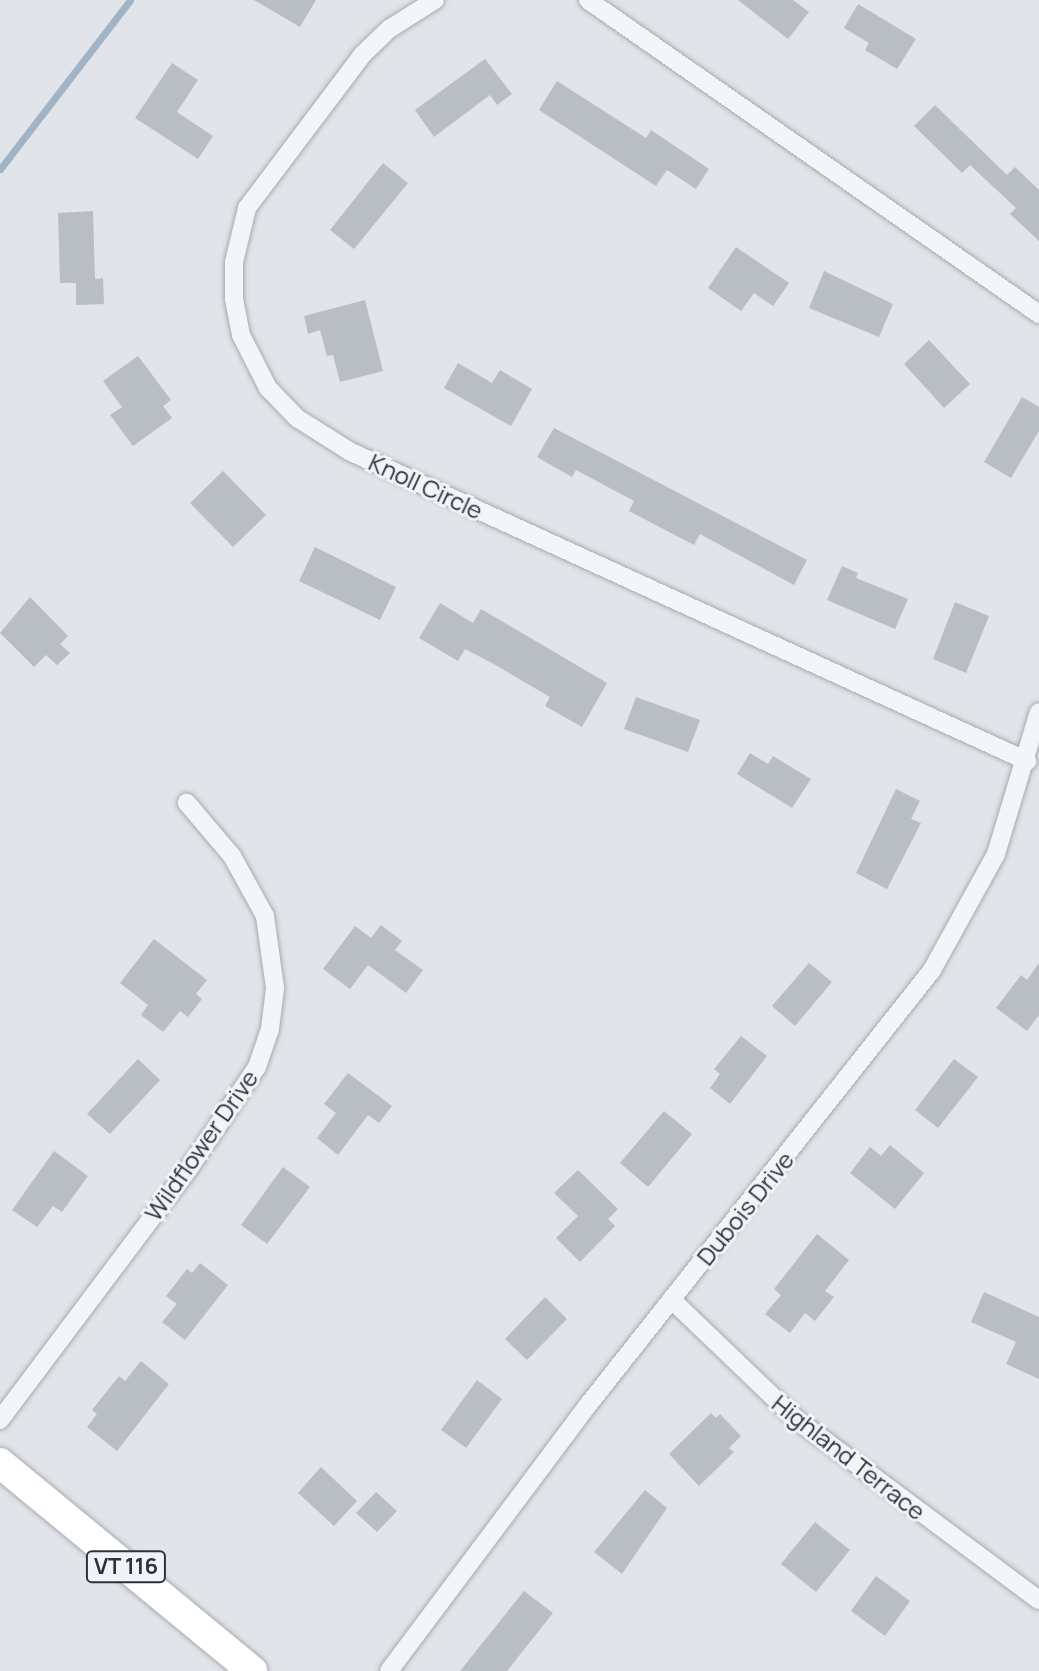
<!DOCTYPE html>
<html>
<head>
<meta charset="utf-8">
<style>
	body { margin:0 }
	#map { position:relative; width:1039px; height:1671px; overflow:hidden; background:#e1e4e8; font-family:Manrope,sans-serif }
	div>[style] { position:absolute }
	.stream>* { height:7px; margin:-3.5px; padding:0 3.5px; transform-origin:3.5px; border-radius:3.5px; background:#a0b4c5 }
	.building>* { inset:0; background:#b9bec5 }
	.roads { filter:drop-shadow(0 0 2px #a7abb2) drop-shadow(0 0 2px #a7abb2) }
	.minor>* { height:18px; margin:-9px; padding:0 9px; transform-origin:9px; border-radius:9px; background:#f4f5f7 }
	.primary>* { height:30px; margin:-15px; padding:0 15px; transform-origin:15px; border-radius:15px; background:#fff }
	span { translate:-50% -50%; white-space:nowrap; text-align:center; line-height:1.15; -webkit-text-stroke:6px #f1f3f6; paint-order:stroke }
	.shield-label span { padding:2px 6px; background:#f1f3f6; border:2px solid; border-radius:6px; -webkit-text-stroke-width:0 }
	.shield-label { font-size:22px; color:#2b333e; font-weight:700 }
	.street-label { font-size:24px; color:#2b333e }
</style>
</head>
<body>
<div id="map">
	<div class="stream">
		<div style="left:0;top:169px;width:213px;rotate:-52.4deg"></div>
	</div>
	<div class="building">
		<div style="clip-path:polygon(254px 0,316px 0,300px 27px)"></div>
		<div style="clip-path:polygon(738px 0,793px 0,809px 12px,788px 39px)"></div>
		<div style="clip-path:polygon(858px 4px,916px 39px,897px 69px,865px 50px,869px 43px,844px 28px)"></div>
		<div style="clip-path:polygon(485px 59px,512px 94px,497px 105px,490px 95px,434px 137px,415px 110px)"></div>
		<div style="clip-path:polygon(172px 63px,198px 80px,177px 112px,213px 136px,198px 159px,135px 118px)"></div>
		<div style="clip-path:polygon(557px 81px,646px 138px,651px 130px,709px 169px,696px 189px,667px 170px,656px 186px,539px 110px)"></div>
		<div style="clip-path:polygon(935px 105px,1007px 175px,1015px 167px,1039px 190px,1039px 241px,1010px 214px,1016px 208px,970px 165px,962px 173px,914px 126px)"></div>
		<div style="clip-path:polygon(383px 163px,408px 183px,354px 249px,330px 230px)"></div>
		<div style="clip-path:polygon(93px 211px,95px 279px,103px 278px,104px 304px,76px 305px,76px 283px,60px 283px,58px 213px)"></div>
		<div style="clip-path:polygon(736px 247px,789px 283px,773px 306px,754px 293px,741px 311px,708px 288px)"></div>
		<div style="clip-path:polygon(824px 271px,893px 304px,879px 337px,809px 308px)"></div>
		<div style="clip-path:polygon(365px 300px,383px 371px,340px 382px,333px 355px,327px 356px,320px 330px,308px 334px,304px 316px)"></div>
		<div style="clip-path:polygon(929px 340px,970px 384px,944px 408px,904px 364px)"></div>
		<div style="clip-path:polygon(138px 356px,171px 400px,163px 406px,172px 418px,133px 446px,110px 415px,122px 407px,103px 381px)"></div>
		<div style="clip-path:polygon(458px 363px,492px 383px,500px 370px,532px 389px,511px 426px,444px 388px)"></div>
		<div style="clip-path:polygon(1022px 397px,1039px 407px,1039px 431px,1011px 478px,984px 462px)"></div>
		<div style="clip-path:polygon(554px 428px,807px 560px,794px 585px,700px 534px,694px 545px,629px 511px,634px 501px,576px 470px,572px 477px,537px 457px)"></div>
		<div style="clip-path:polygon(223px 471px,266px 515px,233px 547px,190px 503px)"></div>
		<div style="clip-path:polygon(315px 547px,396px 587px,380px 620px,299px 581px)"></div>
		<div style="clip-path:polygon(842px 566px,858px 573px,856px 578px,908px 599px,895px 629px,827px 600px)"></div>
		<div style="clip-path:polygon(30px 597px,68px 636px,60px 644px,70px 653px,57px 665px,46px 655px,34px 667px,0 633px)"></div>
		<div style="clip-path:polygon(955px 602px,989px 616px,966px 673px,933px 659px)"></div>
		<div style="clip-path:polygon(440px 603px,473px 623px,481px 609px,607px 683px,582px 727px,545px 706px,550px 697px,492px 663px,465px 649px,458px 661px,419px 638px)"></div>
		<div style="clip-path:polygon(636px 697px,700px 720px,688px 752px,624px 729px)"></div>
		<div style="clip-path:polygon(750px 753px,768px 764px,773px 756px,811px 779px,792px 808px,737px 774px)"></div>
		<div style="clip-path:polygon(896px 789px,920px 801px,911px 819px,921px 823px,887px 889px,856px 873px)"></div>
		<div style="clip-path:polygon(381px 925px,402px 941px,395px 950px,423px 970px,406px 993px,368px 965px,350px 989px,323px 969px,355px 926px,371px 938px)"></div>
		<div style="clip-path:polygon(154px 939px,207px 980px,196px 994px,202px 999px,188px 1017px,180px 1011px,163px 1032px,141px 1015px,148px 1005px,120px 983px)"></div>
		<div style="clip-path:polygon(809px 963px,832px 982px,795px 1026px,772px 1006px)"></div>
		<div style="clip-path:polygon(1039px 963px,1039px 1015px,1027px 1031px,996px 1008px,1021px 975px,1027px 980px)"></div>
		<div style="clip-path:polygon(741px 1036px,767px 1056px,730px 1104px,710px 1088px,720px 1074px,714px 1069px)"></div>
		<div style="clip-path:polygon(138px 1059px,160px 1080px,110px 1134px,87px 1114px)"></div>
		<div style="clip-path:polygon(954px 1059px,978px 1077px,938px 1128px,915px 1110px)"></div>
		<div style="clip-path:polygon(348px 1073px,392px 1106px,379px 1123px,368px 1115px,338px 1155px,317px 1138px,336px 1113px,324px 1104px)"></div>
		<div style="clip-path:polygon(664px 1111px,692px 1134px,648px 1187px,620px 1163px)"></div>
		<div style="clip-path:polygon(890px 1145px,924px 1173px,895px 1209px,850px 1173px,870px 1147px,881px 1156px)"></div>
		<div style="clip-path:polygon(54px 1151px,88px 1176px,62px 1212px,53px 1206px,37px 1227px,12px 1210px)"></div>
		<div style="clip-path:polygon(283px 1167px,310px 1187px,267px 1244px,241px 1225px)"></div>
		<div style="clip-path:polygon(578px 1170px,618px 1209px,608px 1219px,615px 1226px,580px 1262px,556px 1238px,578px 1216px,554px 1193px)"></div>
		<div style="clip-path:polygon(817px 1234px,849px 1260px,825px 1291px,834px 1297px,815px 1321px,805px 1313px,790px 1333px,765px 1314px,781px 1295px,774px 1289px)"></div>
		<div style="clip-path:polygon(200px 1263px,228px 1285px,185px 1340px,162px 1322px,177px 1304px,166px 1296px,187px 1269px,192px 1273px)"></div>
		<div style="clip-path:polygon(984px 1292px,1039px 1317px,1039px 1379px,1006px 1364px,1016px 1342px,971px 1322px)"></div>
		<div style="clip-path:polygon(545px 1297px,567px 1319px,527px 1360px,505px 1339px)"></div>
		<div style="clip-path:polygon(141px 1361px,169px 1384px,117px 1451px,87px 1427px,97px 1414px,92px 1410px,119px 1376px,125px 1381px)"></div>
		<div style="clip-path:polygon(477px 1380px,502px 1399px,466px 1448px,441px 1430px)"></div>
		<div style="clip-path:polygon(711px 1413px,716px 1418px,720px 1414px,741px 1436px,729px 1448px,734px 1452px,699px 1486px,669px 1454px)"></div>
		<div style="clip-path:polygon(321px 1467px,357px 1501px,334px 1526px,298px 1493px)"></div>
		<div style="clip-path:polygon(645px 1490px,667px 1508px,622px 1574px,594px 1552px)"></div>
		<div style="clip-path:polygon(376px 1492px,397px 1511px,377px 1532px,356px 1513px)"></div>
		<div style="clip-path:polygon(815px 1522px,850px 1550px,816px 1592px,781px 1564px)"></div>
		<div style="clip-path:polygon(876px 1576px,910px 1601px,885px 1636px,851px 1611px)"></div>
		<div style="clip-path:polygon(524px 1591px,553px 1613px,507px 1671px,460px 1671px)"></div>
	</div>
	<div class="roads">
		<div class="minor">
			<div style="left:435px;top:0;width:54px;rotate:147.8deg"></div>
			<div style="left:389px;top:29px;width:36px;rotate:136deg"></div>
			<div style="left:363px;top:54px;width:193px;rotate:127deg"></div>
			<div style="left:247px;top:208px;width:56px;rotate:103.5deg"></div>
			<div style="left:234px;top:262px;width:37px;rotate:90deg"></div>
			<div style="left:234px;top:299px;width:37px;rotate:79deg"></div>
			<div style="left:241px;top:335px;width:59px;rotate:63deg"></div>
			<div style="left:268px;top:388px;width:42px;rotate:46deg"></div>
			<div style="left:297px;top:418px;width:62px;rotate:32.4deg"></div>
			<div style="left:349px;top:451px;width:746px;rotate:24.57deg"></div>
			<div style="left:588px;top:0;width:550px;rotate:34.85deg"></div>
			<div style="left:672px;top:1300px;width:172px;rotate:43.8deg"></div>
			<div style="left:796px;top:1419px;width:303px;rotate:36.7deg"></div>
			<div style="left:0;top:1420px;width:316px;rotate:-53.1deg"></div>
			<div style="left:190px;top:1167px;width:120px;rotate:-56.2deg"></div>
			<div style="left:257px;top:1067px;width:40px;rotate:-71.1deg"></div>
			<div style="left:270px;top:1029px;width:41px;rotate:-83deg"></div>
			<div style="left:275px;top:988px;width:73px;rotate:-97.9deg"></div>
			<div style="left:265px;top:916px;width:68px;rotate:-118.8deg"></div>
			<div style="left:232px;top:856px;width:70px;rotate:-130.3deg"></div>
			<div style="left:389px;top:1671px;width:332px;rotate:-53.2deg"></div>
			<div style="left:588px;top:1405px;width:555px;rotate:-51.66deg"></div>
			<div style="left:932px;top:970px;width:132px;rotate:-61.1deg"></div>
			<div style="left:996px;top:854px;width:148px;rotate:-73.2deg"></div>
		</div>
		<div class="primary">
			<div style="left:0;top:1463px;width:327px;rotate:39.5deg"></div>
		</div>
	</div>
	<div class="shield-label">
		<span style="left:126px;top:1567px">VT 116</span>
	</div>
	<div class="street-label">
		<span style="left:426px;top:486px;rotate:25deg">Knoll Circle</span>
		<span style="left:201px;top:1145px;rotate:-55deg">Wildflower Drive</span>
		<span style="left:745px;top:1208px;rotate:-51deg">Dubois Drive</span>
		<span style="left:849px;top:1457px;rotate:38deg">Highland Terrace</span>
	</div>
</div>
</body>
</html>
